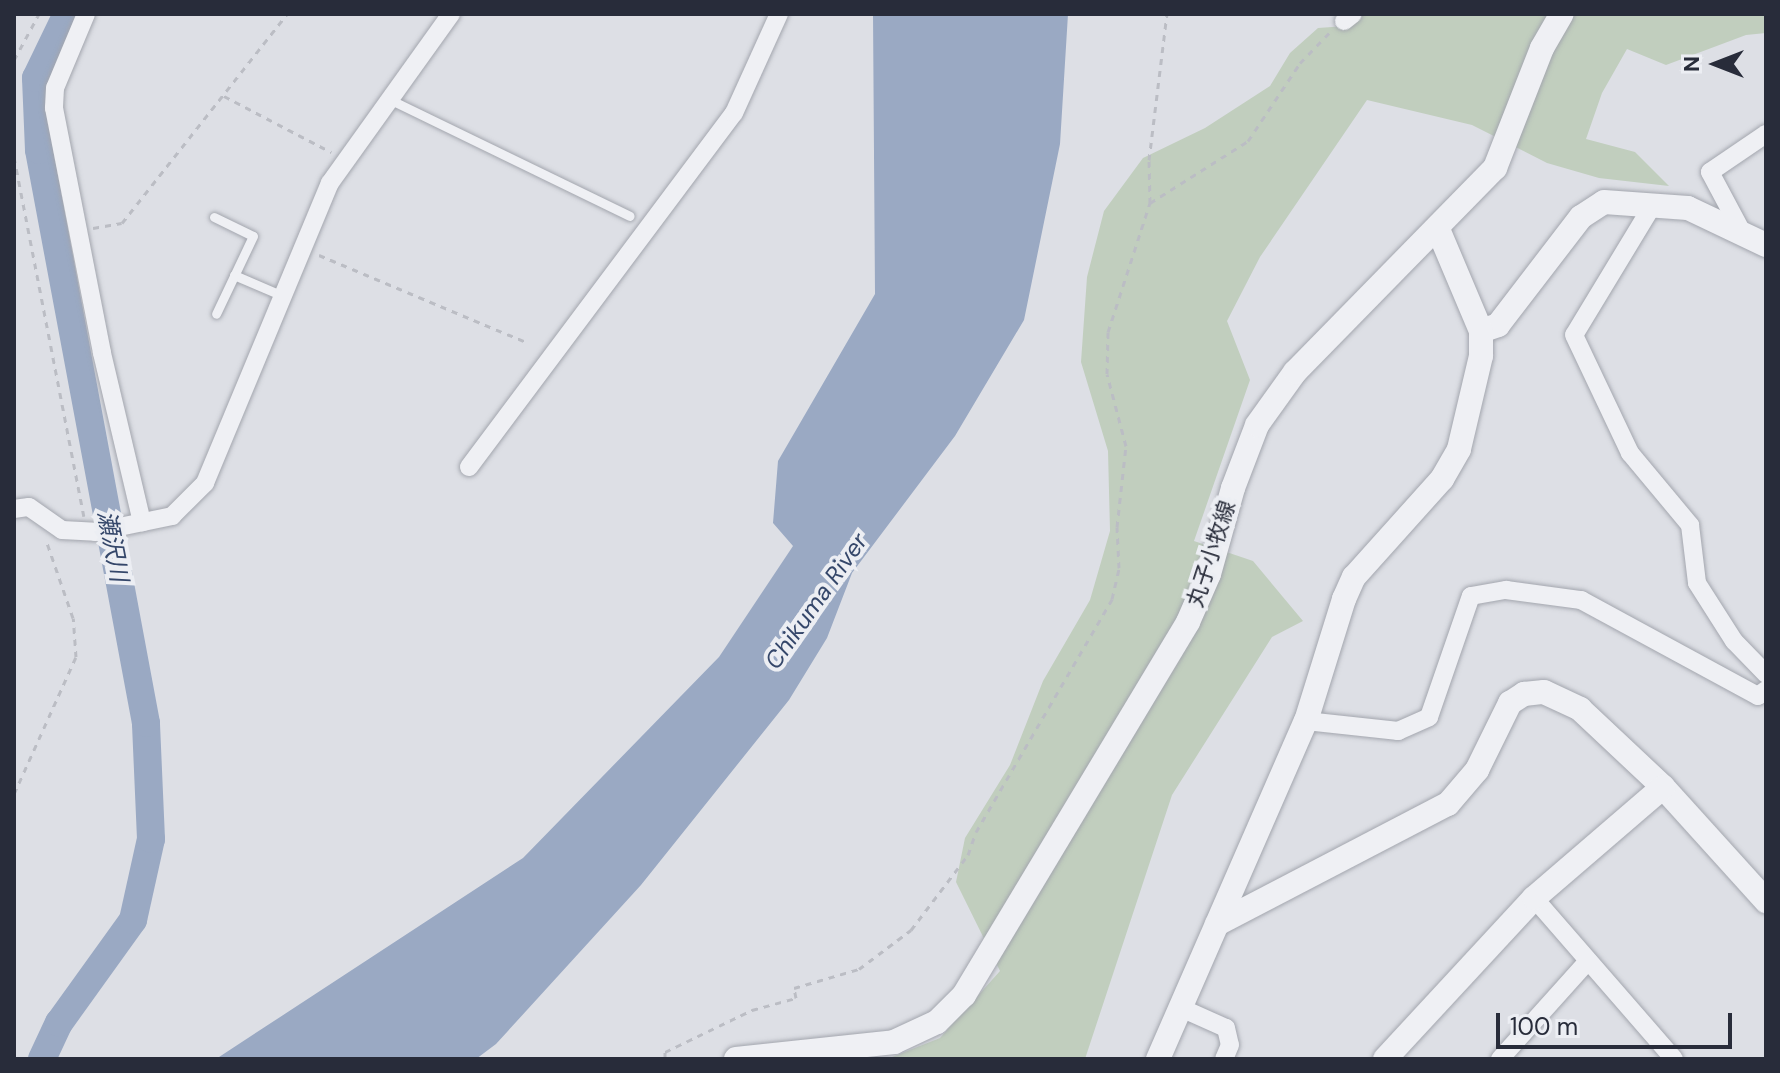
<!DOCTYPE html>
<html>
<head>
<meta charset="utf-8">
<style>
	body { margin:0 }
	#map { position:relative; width:1780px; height:1073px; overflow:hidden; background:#dddfe5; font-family:"DM Sans","Noto Sans JP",sans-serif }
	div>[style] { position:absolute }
	.green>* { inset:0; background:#c1cebe }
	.water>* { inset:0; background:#9aa9c3 }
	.river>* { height:28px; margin:-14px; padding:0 14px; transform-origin:14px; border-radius:14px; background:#9aa9c3 }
	.path>* { height:3px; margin-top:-1.5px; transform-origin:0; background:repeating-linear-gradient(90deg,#bbbdc4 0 6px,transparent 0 12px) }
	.roads { filter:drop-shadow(0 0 2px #a3a6ae) drop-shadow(0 0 2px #a3a6ae) }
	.service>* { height:9px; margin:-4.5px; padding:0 4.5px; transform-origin:4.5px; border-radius:4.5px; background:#eff0f4 }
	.minor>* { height:18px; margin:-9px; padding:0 9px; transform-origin:9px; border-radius:9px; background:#eff0f4 }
	.tertiary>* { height:24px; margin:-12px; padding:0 12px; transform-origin:12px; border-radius:12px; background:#eff0f4 }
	span { translate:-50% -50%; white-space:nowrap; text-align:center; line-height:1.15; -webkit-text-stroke:8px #eceef3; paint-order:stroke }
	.street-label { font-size:22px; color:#282c3a }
	.water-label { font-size:24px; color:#35476a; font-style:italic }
	.frame { position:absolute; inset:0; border:16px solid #282c3a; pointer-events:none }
	.north { position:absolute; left:1676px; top:24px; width:80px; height:80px; -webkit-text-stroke:6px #eceef3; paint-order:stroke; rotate:270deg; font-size:22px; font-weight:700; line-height:32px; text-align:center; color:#282c3a }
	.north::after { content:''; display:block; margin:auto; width:28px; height:36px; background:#282c3a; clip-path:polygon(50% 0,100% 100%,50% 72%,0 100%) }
	.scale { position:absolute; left:1496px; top:1013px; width:236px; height:36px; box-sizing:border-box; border:4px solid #282c3a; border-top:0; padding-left:10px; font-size:24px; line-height:28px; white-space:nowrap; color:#282c3a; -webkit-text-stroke:6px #eceef3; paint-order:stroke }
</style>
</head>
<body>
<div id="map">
	<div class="green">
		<div style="clip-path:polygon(1362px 14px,1766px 14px,1766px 33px,1746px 35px,1666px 65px,1627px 49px,1602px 93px,1586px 139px,1635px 152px,1669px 186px,1599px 178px,1547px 163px,1472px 125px,1367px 100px,1260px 257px,1227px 321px,1250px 380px,1194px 541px,1253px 561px,1303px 621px,1272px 637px,1172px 795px,1085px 1059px,887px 1059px,940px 1038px,1000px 971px,956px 882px,965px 838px,1010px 765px,1043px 681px,1090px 600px,1110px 531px,1108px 451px,1081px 362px,1087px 277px,1104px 211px,1143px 158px,1205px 128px,1270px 86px,1290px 53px,1318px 28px,1346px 26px)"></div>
	</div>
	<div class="water">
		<div style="clip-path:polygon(873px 14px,1068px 14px,1060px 144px,1024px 320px,955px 436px,852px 573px,827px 638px,789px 700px,641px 885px,496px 1044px,476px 1059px,216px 1059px,523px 858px,719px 657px,793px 546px,773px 523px,778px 461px,875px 294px)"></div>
	</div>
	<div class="river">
		<div style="left:42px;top:1059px;width:40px;rotate:-65deg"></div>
		<div style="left:59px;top:1023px;width:127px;rotate:-54.3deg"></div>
		<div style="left:133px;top:920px;width:83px;rotate:-77.5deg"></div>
		<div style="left:151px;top:839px;width:116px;rotate:-92.5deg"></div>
		<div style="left:146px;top:723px;width:583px;rotate:-100.58deg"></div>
		<div style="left:39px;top:150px;width:72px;rotate:-92.4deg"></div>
		<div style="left:36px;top:78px;width:71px;rotate:-64.2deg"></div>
	</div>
	<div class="path">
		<div style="left:14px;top:60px;width:52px;rotate:-61.5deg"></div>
		<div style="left:224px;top:96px;width:121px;rotate:27.6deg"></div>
		<div style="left:14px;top:157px;width:366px;rotate:79deg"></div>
		<div style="left:1150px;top:203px;width:116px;rotate:-32.3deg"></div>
		<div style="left:1248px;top:141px;width:94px;rotate:-56.3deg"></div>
		<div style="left:1300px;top:63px;width:46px;rotate:-45.9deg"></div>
		<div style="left:93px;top:228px;width:29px;rotate:-10deg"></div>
		<div style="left:122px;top:223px;width:266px;rotate:-51.7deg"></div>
		<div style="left:319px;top:255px;width:225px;rotate:22.8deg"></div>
		<div style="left:14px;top:794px;width:150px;rotate:-65.7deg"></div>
		<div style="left:76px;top:657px;width:39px;rotate:-94deg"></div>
		<div style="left:73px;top:618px;width:83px;rotate:-109.1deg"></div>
		<div style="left:665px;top:1059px;width:7px;rotate:-90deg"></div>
		<div style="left:665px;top:1052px;width:97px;rotate:-25.8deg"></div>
		<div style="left:752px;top:1010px;width:46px;rotate:-15.3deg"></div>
		<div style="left:796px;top:998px;width:10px;rotate:-101deg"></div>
		<div style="left:794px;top:988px;width:68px;rotate:-16.3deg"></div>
		<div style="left:859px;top:969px;width:65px;rotate:-36.9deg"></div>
		<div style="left:911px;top:930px;width:94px;rotate:-52.8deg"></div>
		<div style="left:968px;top:855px;width:24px;rotate:-71deg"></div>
		<div style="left:976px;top:832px;width:270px;rotate:-59.7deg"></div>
		<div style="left:1112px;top:599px;width:32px;rotate:-77deg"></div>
		<div style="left:1119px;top:568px;width:41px;rotate:-92.8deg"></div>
		<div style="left:1117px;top:527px;width:81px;rotate:-83.7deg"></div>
		<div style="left:1126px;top:446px;width:74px;rotate:-104.8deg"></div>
		<div style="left:1107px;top:374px;width:42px;rotate:-88.6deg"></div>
		<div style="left:1108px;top:332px;width:136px;rotate:-72deg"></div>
		<div style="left:1150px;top:203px;width:43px;rotate:-91.3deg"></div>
		<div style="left:1149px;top:160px;width:147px;rotate:-83deg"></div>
	</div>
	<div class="roads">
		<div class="service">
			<div style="left:393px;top:101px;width:263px;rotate:25.9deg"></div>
			<div style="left:214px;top:217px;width:43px;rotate:26deg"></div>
			<div style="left:253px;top:236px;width:86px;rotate:115.4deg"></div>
			<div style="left:234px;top:275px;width:53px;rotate:23.2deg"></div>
		</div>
		<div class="minor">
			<div style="left:86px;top:14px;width:80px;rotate:112.7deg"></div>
			<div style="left:55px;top:88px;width:20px;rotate:93deg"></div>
			<div style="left:54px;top:108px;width:250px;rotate:78.9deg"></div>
			<div style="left:102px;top:353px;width:174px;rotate:76.7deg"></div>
			<div style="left:1344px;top:21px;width:11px;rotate:-38deg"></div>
			<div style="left:1654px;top:203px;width:154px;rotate:121.2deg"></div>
			<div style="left:1574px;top:335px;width:131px;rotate:64.6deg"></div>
			<div style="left:1630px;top:453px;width:94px;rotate:50.2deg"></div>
			<div style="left:1690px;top:525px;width:58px;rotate:83.1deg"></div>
			<div style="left:1697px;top:583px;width:69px;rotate:57.5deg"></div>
			<div style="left:1734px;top:641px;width:46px;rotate:45.9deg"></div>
			<div style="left:1742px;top:232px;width:68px;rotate:-118.1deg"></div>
			<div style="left:1710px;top:172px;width:68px;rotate:-34.2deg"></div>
			<div style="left:469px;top:467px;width:442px;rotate:-53.2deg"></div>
			<div style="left:734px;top:113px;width:109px;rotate:-65.6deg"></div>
			<div style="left:14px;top:509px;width:15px;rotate:-8deg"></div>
			<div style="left:29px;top:507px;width:40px;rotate:34.9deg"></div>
			<div style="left:62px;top:530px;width:33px;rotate:3deg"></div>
			<div style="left:95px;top:532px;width:79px;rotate:-11.7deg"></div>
			<div style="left:172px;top:516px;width:47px;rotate:-45deg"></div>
			<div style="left:205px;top:483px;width:325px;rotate:-67.4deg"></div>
			<div style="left:330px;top:183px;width:208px;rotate:-54.4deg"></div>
			<div style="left:1306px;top:721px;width:93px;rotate:6.2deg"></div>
			<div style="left:1398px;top:731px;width:34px;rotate:-24deg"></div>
			<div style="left:1429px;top:717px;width:128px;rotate:-70.9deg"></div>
			<div style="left:1471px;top:596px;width:36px;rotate:-10deg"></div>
			<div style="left:1506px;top:590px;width:76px;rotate:7.6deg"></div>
			<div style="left:1581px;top:600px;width:201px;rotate:28.5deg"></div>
			<div style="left:1758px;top:696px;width:10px;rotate:-37deg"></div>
			<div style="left:1534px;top:898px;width:213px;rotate:49deg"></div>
			<div style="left:1181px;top:1008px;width:49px;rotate:24deg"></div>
			<div style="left:1226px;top:1028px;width:17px;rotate:77deg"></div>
			<div style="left:1230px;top:1045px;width:15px;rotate:113deg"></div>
			<div style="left:1500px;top:1059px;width:132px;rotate:-48.1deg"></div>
		</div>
		<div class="tertiary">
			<div style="left:1481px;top:331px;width:18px;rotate:-19deg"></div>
			<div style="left:1498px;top:325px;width:136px;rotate:-52.5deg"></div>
			<div style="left:1581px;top:217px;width:27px;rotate:-33deg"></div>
			<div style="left:1604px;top:202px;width:84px;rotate:4.1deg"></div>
			<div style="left:1688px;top:208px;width:86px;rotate:25.4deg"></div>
			<div style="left:1217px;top:924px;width:260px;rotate:-27.5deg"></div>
			<div style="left:1448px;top:804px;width:45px;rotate:-49.5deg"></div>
			<div style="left:1477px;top:770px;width:75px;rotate:-63.8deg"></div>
			<div style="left:1510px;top:703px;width:17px;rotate:-33deg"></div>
			<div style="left:1524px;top:694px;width:20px;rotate:-6deg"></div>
			<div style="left:1544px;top:692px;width:40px;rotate:25deg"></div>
			<div style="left:1580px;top:709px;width:114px;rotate:43.2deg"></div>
			<div style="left:1663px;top:787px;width:154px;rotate:47.9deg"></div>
			<div style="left:736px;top:1059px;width:159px;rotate:-6.1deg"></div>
			<div style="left:894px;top:1042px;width:47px;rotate:-24.9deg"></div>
			<div style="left:937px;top:1022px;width:38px;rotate:-45deg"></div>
			<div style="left:964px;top:995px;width:435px;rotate:-59deg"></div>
			<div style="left:1188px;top:622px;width:52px;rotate:-66.4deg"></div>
			<div style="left:1209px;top:574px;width:89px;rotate:-74.4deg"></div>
			<div style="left:1233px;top:488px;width:67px;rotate:-69.1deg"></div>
			<div style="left:1257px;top:425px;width:65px;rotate:-54.4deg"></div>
			<div style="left:1295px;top:372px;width:286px;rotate:-45.6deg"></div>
			<div style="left:1495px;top:168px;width:129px;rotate:-68.6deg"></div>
			<div style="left:1542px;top:48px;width:39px;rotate:-60deg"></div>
			<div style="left:1158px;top:1059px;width:369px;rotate:-66.4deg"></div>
			<div style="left:1306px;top:721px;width:128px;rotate:-72.7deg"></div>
			<div style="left:1344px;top:599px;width:24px;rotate:-66deg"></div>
			<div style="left:1354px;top:577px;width:132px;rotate:-48.1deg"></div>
			<div style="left:1442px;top:479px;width:34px;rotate:-60deg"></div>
			<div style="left:1459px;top:449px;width:96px;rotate:-76.7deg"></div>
			<div style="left:1481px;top:356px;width:25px;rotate:-90deg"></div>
			<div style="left:1481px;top:331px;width:111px;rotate:-112.9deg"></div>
			<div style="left:1385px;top:1059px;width:219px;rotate:-47.2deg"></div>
			<div style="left:1534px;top:898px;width:170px;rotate:-40.7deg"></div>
		</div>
	</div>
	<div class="street-label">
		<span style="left:1211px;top:554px;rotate:-72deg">丸子小牧線</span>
	</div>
	<div class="water-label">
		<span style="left:113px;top:546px;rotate:79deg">瀬沢川</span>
		<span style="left:816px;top:601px;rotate:-55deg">Chikuma River</span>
	</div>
	<div class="frame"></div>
	<div class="north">N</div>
	<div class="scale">100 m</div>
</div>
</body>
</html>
